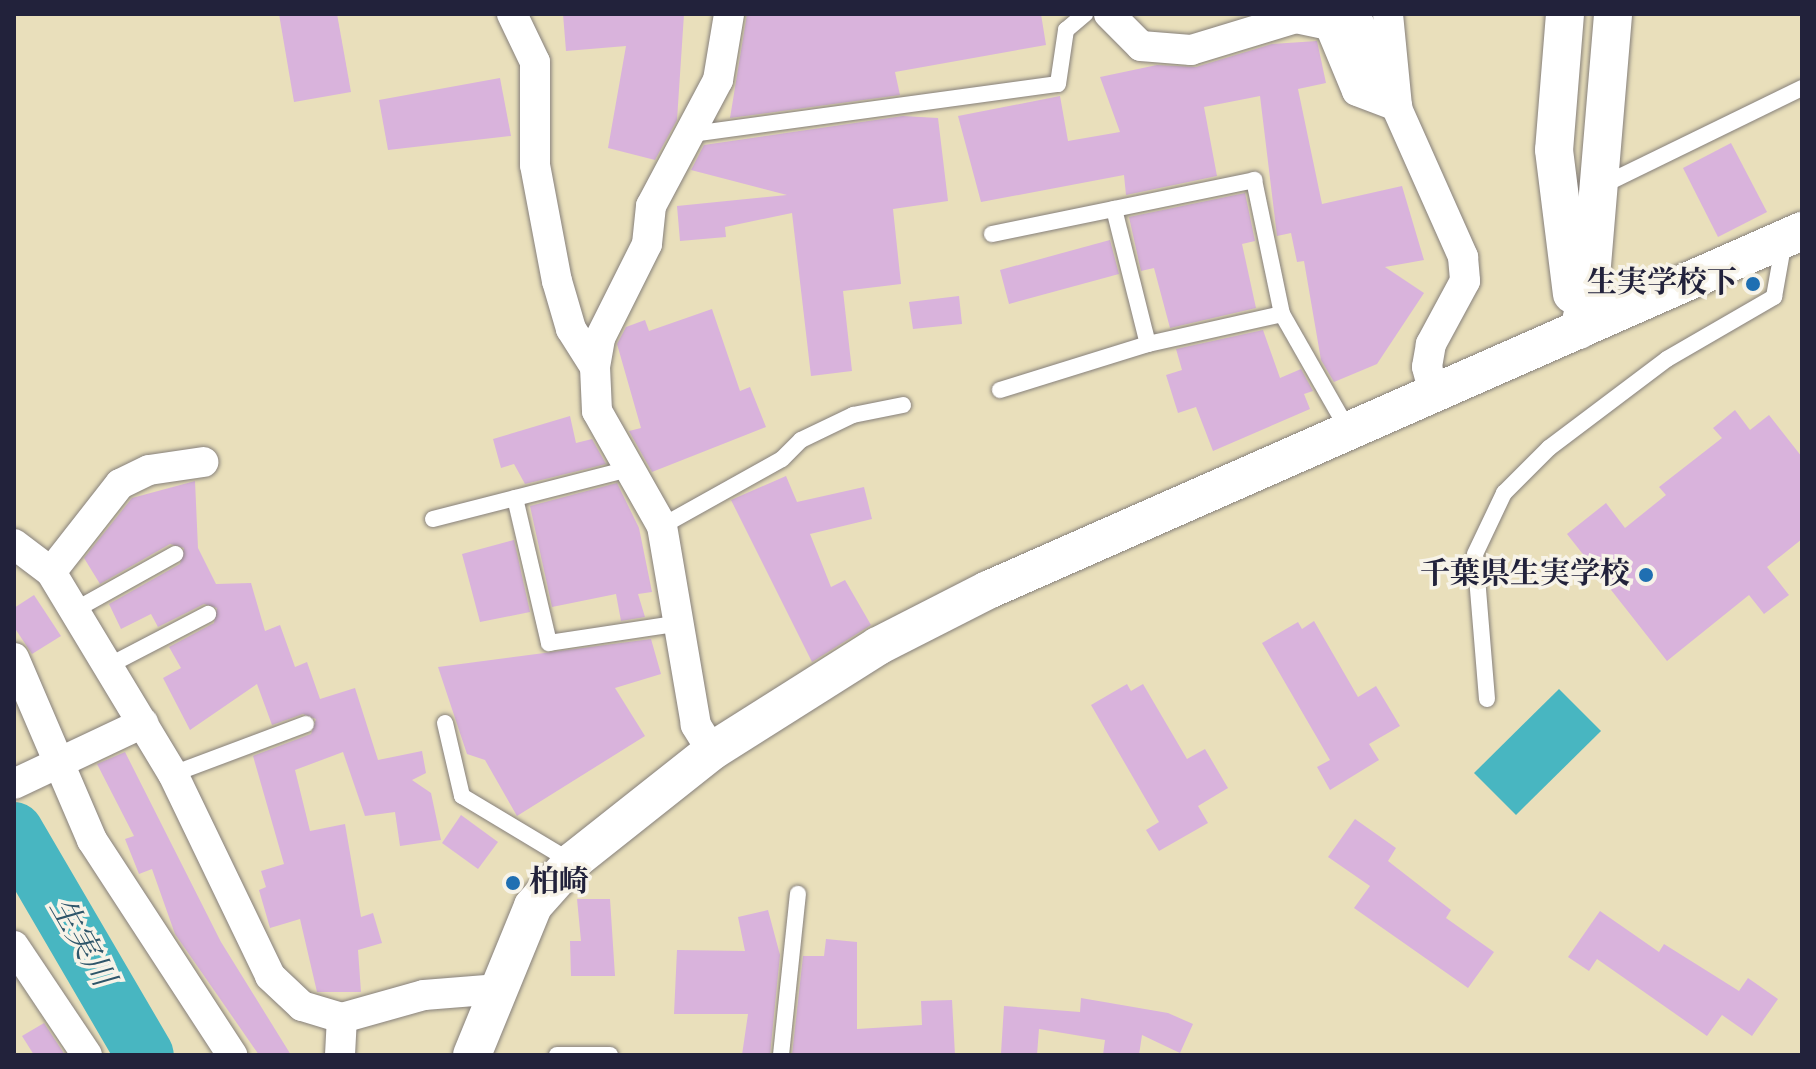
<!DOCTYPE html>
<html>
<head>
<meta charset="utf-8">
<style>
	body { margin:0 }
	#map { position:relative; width:1816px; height:1069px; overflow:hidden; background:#e9dfbb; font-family:"Old Standard TT","Noto Serif JP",serif }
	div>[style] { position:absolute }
	.water>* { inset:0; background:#48b6c1 }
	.river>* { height:58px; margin:-29px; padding:0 29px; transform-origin:29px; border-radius:29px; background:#48b6c1 }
	.building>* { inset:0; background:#d9b3dc }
	.roads { filter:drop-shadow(0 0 2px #86807b) drop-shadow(0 0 2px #86807b) }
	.service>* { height:16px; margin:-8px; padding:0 8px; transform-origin:8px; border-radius:8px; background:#fff }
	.minor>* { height:30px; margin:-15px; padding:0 15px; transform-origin:15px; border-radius:15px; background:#fff }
	.tertiary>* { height:38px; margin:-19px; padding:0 19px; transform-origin:19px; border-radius:19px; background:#fff }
	.dots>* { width:22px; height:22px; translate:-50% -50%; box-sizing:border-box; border:4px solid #f7f3e8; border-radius:50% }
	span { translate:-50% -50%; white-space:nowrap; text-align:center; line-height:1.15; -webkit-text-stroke:7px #f7f3e8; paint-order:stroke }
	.poi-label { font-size:30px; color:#22223b; font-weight:700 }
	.right { translate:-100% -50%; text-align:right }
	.left { translate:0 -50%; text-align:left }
	.water-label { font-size:32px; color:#2f566a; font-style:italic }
	.frame { position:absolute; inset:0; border:16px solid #22223b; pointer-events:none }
</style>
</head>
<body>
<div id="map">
	<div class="water">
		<div style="clip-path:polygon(1559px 689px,1601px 731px,1516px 815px,1474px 773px)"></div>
	</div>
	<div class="river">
		<div style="left:14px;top:831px;width:259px;rotate:59.7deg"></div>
	</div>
	<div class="building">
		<div style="clip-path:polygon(279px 14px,337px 14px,351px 92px,294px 102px)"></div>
		<div style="clip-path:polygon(563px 14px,684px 14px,677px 120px,655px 160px,608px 148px,626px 46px,566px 51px)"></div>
		<div style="clip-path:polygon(747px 14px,1041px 14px,1046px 45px,895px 72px,900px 95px,730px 118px)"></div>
		<div style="clip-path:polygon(1317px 41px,1326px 83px,1298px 89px,1322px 204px,1402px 186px,1424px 260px,1385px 267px,1424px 293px,1377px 364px,1334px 382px,1321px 360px,1304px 261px,1297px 262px,1291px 233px,1277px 236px,1260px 96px,1204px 107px,1217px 176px,1126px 195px,1124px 175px,981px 202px,958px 116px,1060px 96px,1068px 141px,1120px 132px,1100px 77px,1157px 65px,1196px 67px,1272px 44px)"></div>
		<div style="clip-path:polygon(500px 78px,511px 136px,388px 150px,379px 100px)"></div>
		<div style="clip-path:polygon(903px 116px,938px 118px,948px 201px,893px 209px,901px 284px,843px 291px,852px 371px,811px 376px,792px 213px,725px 227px,726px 237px,680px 241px,677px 206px,787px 195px,691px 170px,704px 145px)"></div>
		<div style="clip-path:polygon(1731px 143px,1767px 212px,1718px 237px,1683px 168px)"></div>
		<div style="clip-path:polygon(1245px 193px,1255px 241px,1242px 244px,1256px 308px,1170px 328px,1154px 268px,1141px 271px,1129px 217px)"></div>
		<div style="clip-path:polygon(1110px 240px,1119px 274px,1009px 304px,1000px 270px)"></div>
		<div style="clip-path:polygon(959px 296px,962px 324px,913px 329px,909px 302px)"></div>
		<div style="clip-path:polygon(712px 309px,740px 391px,750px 387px,766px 427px,652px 472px,629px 431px,641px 428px,617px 344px,626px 327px,645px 320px,649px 331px)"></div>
		<div style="clip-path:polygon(1263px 330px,1280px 378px,1301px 369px,1313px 391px,1304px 394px,1310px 409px,1213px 451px,1196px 407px,1178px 413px,1166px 375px,1182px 370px,1176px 349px)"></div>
		<div style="clip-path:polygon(1735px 410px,1750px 430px,1769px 415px,1802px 457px,1802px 539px,1767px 567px,1789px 595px,1764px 614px,1749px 595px,1667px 661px,1567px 534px,1606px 503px,1625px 528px,1666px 495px,1659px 487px,1722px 438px,1713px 428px)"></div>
		<div style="clip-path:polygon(570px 416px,576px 443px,592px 439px,606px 464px,525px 484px,514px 464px,501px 468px,493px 439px)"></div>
		<div style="clip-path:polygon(786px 476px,797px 502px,864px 487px,872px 519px,810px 534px,831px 587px,845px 580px,871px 625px,812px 662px,731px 500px)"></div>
		<div style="clip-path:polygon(195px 481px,198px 548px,216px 584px,251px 583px,265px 631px,280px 625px,295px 667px,307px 662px,320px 699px,355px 688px,378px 760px,422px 751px,426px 773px,412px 780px,431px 793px,441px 840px,400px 846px,395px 812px,365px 816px,343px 752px,295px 770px,310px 831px,345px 824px,361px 917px,373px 913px,382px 943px,358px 950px,361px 992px,317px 992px,300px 919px,270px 928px,259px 890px,266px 887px,261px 871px,284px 864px,253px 756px,311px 734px,316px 719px,303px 714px,272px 725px,257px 684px,190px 730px,163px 678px,181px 668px,169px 647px,214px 623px,217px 608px,204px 604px,158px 627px,151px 614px,121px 629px,109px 604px,180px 564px,184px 548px,170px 544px,100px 584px,84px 558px,132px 498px)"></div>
		<div style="clip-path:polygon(617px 483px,639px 528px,652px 592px,638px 594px,645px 617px,621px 621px,616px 594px,552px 607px,530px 506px)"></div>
		<div style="clip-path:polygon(514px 540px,530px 612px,480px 622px,462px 554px)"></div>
		<div style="clip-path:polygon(34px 595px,61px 636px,32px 654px,14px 627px,14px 608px)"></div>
		<div style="clip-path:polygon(1314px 621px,1358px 697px,1376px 686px,1400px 726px,1369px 744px,1379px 760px,1330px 790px,1317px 767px,1330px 760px,1262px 643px,1298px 622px,1302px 629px)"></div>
		<div style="clip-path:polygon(651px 639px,661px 674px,615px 688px,645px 736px,517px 816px,485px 760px,467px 754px,438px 667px)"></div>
		<div style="clip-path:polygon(1127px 684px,1131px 691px,1143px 684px,1187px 759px,1205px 749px,1228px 788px,1198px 806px,1208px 823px,1159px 851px,1146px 830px,1159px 822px,1091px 705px)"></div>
		<div style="clip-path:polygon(125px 752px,221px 942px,291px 1055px,259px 1055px,175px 934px,152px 869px,139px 874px,125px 839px,134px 836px,97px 764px)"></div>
		<div style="clip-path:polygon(461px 815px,498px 842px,478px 869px,442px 843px)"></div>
		<div style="clip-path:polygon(1355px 819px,1396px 848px,1388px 861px,1451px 910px,1446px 918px,1494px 952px,1468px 988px,1354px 908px,1370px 886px,1328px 857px)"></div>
		<div style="clip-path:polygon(577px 899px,610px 899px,615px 976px,571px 976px,570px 941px,581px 941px)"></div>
		<div style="clip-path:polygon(768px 910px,780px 955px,770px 1055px,742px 1055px,748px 1014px,674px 1014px,677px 950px,745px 951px,738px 917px)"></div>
		<div style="clip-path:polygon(1600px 911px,1659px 952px,1664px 944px,1739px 991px,1748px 978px,1778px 999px,1752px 1036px,1722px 1015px,1707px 1036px,1597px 959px,1589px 971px,1568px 957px)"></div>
		<div style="clip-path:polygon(826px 939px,857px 942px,857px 1029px,922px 1025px,921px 1001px,952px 1000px,955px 1055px,792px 1055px,803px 956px,824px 956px)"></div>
		<div style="clip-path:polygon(1081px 998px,1168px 1013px,1193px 1024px,1180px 1053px,1142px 1035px,1139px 1055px,1103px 1055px,1105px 1040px,1039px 1029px,1037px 1055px,1001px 1053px,1004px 1006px,1080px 1012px)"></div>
		<div style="clip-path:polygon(44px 1023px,65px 1055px,34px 1055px,22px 1036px)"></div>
	</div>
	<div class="roads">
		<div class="service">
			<div style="left:692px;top:134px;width:369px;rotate:-7.8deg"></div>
			<div style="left:1058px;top:84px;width:55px;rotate:-81.6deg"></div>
			<div style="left:1066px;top:30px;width:25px;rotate:-40deg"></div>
			<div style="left:1599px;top:187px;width:226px;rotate:-26deg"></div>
			<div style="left:1114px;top:209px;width:139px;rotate:75.9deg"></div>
			<div style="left:992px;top:234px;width:268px;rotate:-11.6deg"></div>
			<div style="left:1254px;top:180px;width:137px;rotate:78.2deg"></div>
			<div style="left:1282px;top:314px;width:137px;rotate:60.3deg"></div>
			<div style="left:1000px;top:390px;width:155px;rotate:-17.3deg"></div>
			<div style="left:1148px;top:344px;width:137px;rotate:-12.6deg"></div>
			<div style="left:515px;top:498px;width:149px;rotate:76.8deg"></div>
			<div style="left:549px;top:643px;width:134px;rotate:-8.6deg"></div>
			<div style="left:433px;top:519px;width:202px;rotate:-14.3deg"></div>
			<div style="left:662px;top:526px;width:137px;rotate:-29.2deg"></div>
			<div style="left:782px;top:459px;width:27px;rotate:-45deg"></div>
			<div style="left:801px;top:440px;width:58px;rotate:-25.7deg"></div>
			<div style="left:853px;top:415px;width:51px;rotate:-11.3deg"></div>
			<div style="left:75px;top:610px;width:115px;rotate:-29.2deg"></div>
			<div style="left:108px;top:666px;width:113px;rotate:-27.5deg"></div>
			<div style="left:1487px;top:699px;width:145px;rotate:-94.7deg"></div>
			<div style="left:1475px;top:554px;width:68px;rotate:-64.6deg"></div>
			<div style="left:1504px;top:493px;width:64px;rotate:-45deg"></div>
			<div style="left:1549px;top:448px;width:148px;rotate:-37deg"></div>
			<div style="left:1667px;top:359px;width:124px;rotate:-30.1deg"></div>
			<div style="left:1774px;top:297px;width:57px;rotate:-79.9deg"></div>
			<div style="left:445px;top:723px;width:75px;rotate:76.9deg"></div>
			<div style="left:462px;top:796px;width:128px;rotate:31deg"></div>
			<div style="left:173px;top:774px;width:142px;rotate:-20.6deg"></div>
			<div style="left:557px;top:1055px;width:53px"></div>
			<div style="left:781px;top:1055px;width:162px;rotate:-84deg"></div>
		</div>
		<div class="minor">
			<div style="left:512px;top:14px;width:53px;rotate:64.4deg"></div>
			<div style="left:535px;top:62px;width:103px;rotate:90deg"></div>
			<div style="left:535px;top:165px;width:118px;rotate:79.3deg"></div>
			<div style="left:557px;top:281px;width:50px;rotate:73.7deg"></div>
			<div style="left:571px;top:329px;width:45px;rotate:57.7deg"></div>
			<div style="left:1109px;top:14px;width:45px;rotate:45deg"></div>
			<div style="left:1141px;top:46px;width:50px;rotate:4.6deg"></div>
			<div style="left:1191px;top:50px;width:110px;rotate:-16.9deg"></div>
			<div style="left:1296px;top:18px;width:34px;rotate:12deg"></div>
			<div style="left:1325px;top:14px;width:83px;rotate:67.4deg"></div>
			<div style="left:1357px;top:91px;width:43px;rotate:20.6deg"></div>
			<div style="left:1397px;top:106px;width:92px;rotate:-95.6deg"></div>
			<div style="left:1355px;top:14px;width:266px;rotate:66deg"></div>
			<div style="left:1463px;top:257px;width:24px;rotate:85deg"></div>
			<div style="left:1465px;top:281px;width:72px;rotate:118.4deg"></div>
			<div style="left:1431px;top:344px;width:23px;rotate:100deg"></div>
			<div style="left:1427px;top:367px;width:27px;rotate:75deg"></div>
			<div style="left:14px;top:544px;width:46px;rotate:37.1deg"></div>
			<div style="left:51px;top:572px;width:236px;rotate:58.9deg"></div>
			<div style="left:173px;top:774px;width:224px;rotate:64.3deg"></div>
			<div style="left:270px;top:976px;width:44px;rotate:43.2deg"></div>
			<div style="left:302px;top:1006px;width:42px;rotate:16.7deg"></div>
			<div style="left:342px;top:1018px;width:85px;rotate:-15.7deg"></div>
			<div style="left:424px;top:995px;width:75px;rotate:-4.6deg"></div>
			<div style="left:51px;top:572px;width:112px;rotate:-51.9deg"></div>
			<div style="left:120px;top:484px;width:32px;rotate:-26deg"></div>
			<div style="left:149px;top:470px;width:55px;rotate:-8.4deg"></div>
			<div style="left:14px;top:658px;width:198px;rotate:66.8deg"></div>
			<div style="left:92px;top:840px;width:257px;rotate:56.9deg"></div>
			<div style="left:712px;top:751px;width:31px;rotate:-122deg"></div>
			<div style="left:696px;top:725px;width:202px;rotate:-99.7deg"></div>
			<div style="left:662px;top:526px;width:132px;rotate:-119.5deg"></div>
			<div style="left:597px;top:411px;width:44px;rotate:-92.6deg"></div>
			<div style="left:595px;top:367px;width:29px;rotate:-80deg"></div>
			<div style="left:600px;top:338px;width:105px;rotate:-63.4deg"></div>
			<div style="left:647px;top:244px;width:38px;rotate:-84deg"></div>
			<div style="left:651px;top:206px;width:143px;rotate:-62deg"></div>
			<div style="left:718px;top:80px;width:67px;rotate:-80.5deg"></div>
			<div style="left:14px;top:784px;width:143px;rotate:-25.3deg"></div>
			<div style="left:14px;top:946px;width:131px;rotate:56.2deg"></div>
			<div style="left:340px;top:1055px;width:37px;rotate:-87deg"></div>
		</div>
		<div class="tertiary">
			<div style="left:1565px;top:14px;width:136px;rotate:94.6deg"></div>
			<div style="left:1554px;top:150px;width:145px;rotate:82.9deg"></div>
			<div style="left:1579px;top:330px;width:54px;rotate:-77.2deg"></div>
			<div style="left:1591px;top:277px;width:264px;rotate:-85.2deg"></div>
			<div style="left:472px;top:1055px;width:161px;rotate:-67.7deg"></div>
			<div style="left:533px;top:906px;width:59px;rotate:-48.4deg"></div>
			<div style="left:572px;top:862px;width:179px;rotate:-38.4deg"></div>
			<div style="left:712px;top:751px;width:196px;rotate:-32.3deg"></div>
			<div style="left:878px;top:646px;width:123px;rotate:-27deg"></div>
			<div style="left:988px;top:590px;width:890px;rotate:-23.8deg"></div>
		</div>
	</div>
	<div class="dots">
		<div style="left:1753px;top:284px;background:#1f6fb2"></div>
		<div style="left:1646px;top:575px;background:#1f6fb2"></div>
		<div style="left:513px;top:883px;background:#1f6fb2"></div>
	</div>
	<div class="poi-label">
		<span class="right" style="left:1737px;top:284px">生実学校下</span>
		<span class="right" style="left:1630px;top:575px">千葉県生実学校</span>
		<span class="left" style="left:529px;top:883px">柏崎</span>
	</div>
	<div class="water-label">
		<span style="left:80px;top:943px;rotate:60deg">生実川</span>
	</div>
	<div class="frame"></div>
</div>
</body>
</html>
